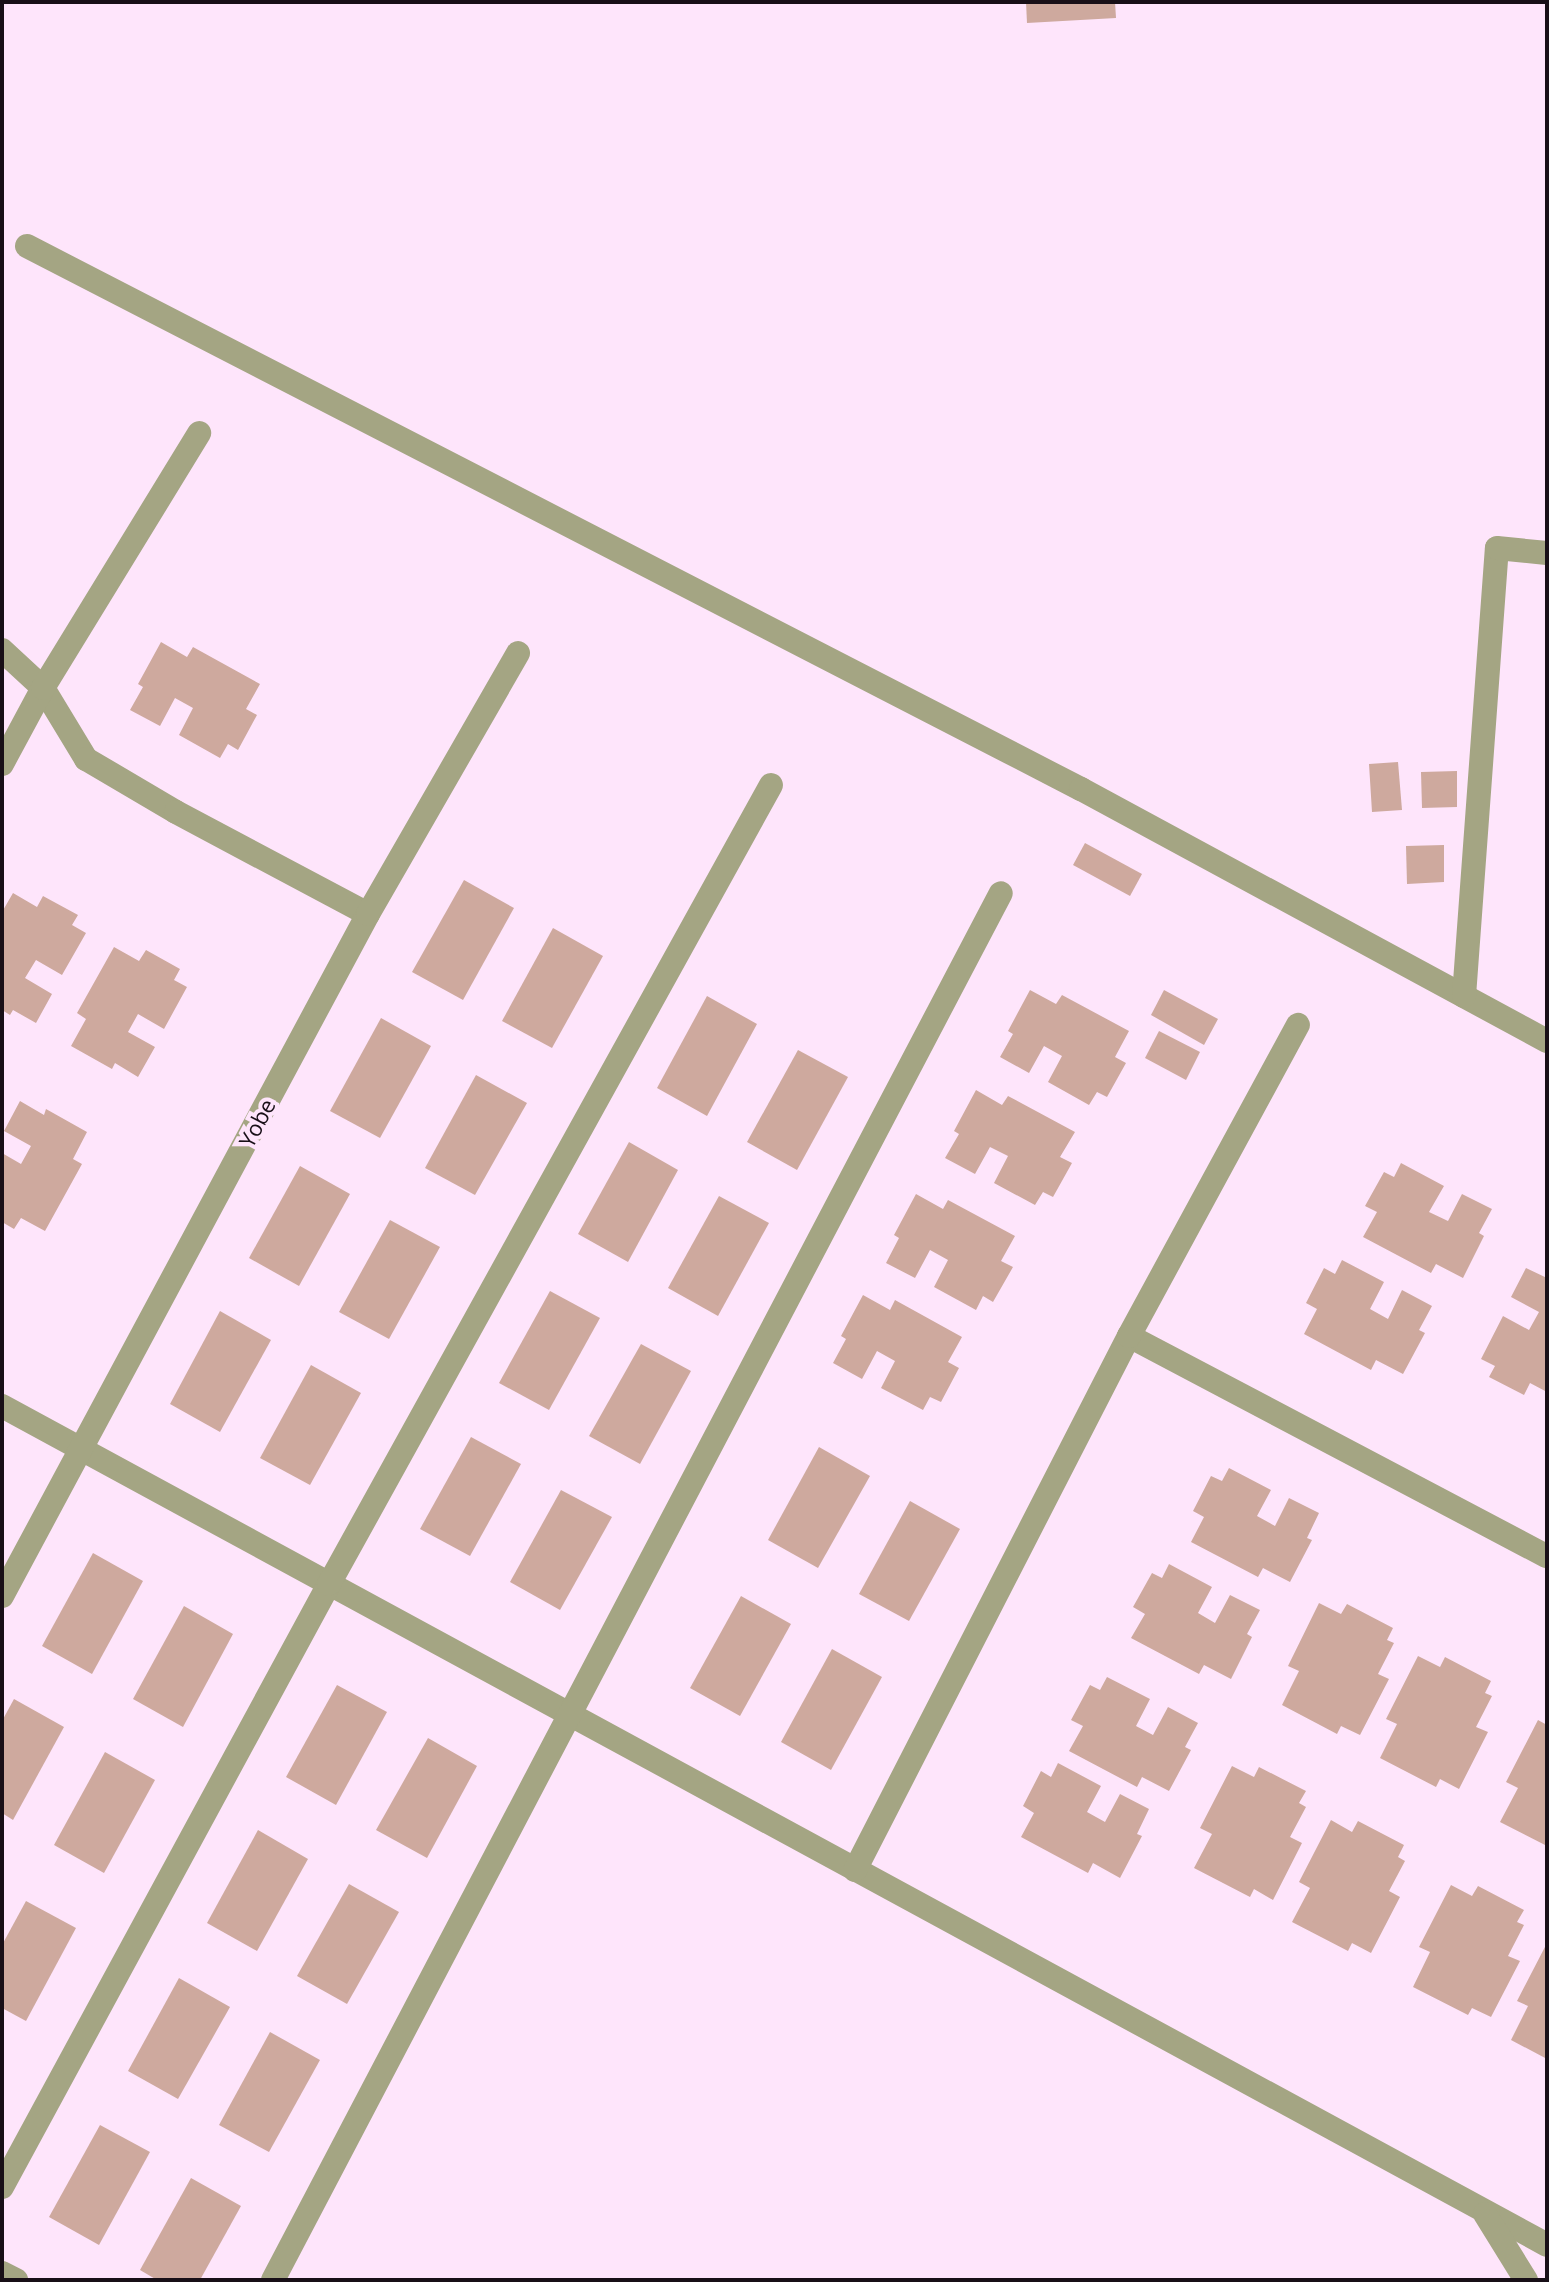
<!DOCTYPE html>
<html>
<head>
<meta charset="utf-8">
<style>
	body { margin:0 }
	#map { position:relative; width:1549px; height:2282px; overflow:hidden; background:#fee5fb; font-family:"Open Sans",sans-serif }
	div>[style] { position:absolute }
	.building>* { inset:0; background:#cea99e }
	.street>* { height:24px; margin:-12px; padding:0 12px; transform-origin:12px; border-radius:12px; background:#a4a583 }
	span { translate:-50% -50%; white-space:nowrap; text-align:center; line-height:1.15; -webkit-text-stroke:8px #fee5fb; paint-order:stroke }
	.street-label { font-size:22px; color:#180f17 }
	.frame { position:absolute; inset:0; border:4px solid #180f17; pointer-events:none }
</style>
</head>
<body>
<div id="map">
	<div class="building">
		<div style="clip-path:polygon(1026px 2px,1115px 2px,1116px 18px,1027px 23px)"></div>
		<div style="clip-path:polygon(161px 642px,187px 657px,193px 647px,260px 684px,246px 709px,257px 715px,238px 750px,228px 744px,220px 758px,179px 735px,193px 708px,175px 698px,160px 726px,130px 710px,143px 687px,138px 684px)"></div>
		<div style="clip-path:polygon(1398px 762px,1402px 810px,1372px 812px,1369px 764px)"></div>
		<div style="clip-path:polygon(1457px 771px,1457px 807px,1422px 808px,1421px 772px)"></div>
		<div style="clip-path:polygon(1085px 843px,1142px 874px,1130px 896px,1073px 865px)"></div>
		<div style="clip-path:polygon(1444px 845px,1444px 882px,1407px 884px,1406px 846px)"></div>
		<div style="clip-path:polygon(464px 880px,514px 908px,463px 1000px,412px 972px)"></div>
		<div style="clip-path:polygon(13px 893px,37px 907px,43px 896px,78px 915px,72px 925px,86px 933px,62px 975px,36px 960px,25px 978px,52px 994px,36px 1023px,13px 1010px,10px 1015px,2px 1010px,2px 912px)"></div>
		<div style="clip-path:polygon(553px 928px,603px 956px,552px 1048px,502px 1021px)"></div>
		<div style="clip-path:polygon(114px 947px,139px 961px,146px 950px,180px 969px,174px 980px,187px 987px,164px 1029px,138px 1014px,128px 1032px,155px 1047px,138px 1077px,115px 1063px,112px 1069px,71px 1046px,86px 1019px,77px 1013px)"></div>
		<div style="clip-path:polygon(1030px 990px,1056px 1004px,1062px 995px,1129px 1031px,1115px 1057px,1126px 1063px,1107px 1097px,1097px 1092px,1089px 1105px,1048px 1082px,1062px 1056px,1044px 1046px,1029px 1073px,1000px 1057px,1013px 1034px,1008px 1031px)"></div>
		<div style="clip-path:polygon(1164px 990px,1218px 1019px,1204px 1045px,1151px 1015px)"></div>
		<div style="clip-path:polygon(707px 996px,757px 1024px,707px 1116px,657px 1088px)"></div>
		<div style="clip-path:polygon(381px 1018px,431px 1046px,380px 1138px,330px 1111px)"></div>
		<div style="clip-path:polygon(1159px 1031px,1200px 1052px,1186px 1080px,1145px 1058px)"></div>
		<div style="clip-path:polygon(798px 1050px,848px 1077px,797px 1170px,747px 1142px)"></div>
		<div style="clip-path:polygon(476px 1075px,527px 1103px,475px 1195px,425px 1168px)"></div>
		<div style="clip-path:polygon(976px 1090px,1002px 1105px,1008px 1096px,1075px 1132px,1060px 1157px,1072px 1163px,1053px 1197px,1043px 1192px,1035px 1205px,994px 1183px,1008px 1156px,990px 1147px,975px 1174px,945px 1158px,959px 1134px,954px 1131px)"></div>
		<div style="clip-path:polygon(20px 1101px,44px 1115px,46px 1109px,87px 1132px,73px 1159px,82px 1164px,45px 1231px,21px 1218px,14px 1229px,2px 1222px,2px 1153px,21px 1164px,31px 1146px,4px 1131px)"></div>
		<div style="clip-path:polygon(629px 1142px,678px 1170px,628px 1262px,578px 1234px)"></div>
		<div style="clip-path:polygon(1401px 1163px,1444px 1186px,1429px 1212px,1448px 1221px,1462px 1194px,1492px 1209px,1479px 1233px,1484px 1236px,1463px 1278px,1436px 1264px,1431px 1273px,1363px 1237px,1377px 1212px,1365px 1206px,1384px 1172px,1394px 1177px)"></div>
		<div style="clip-path:polygon(300px 1166px,350px 1194px,299px 1286px,249px 1258px)"></div>
		<div style="clip-path:polygon(916px 1194px,943px 1209px,948px 1200px,1015px 1236px,1001px 1261px,1013px 1267px,993px 1302px,983px 1296px,976px 1310px,934px 1287px,948px 1260px,930px 1250px,915px 1278px,886px 1263px,899px 1238px,894px 1235px)"></div>
		<div style="clip-path:polygon(719px 1196px,769px 1223px,718px 1316px,668px 1288px)"></div>
		<div style="clip-path:polygon(390px 1220px,440px 1247px,389px 1339px,339px 1312px)"></div>
		<div style="clip-path:polygon(1342px 1260px,1384px 1282px,1370px 1309px,1388px 1319px,1402px 1290px,1432px 1306px,1419px 1330px,1425px 1333px,1403px 1374px,1376px 1360px,1371px 1370px,1304px 1334px,1317px 1309px,1306px 1303px,1324px 1268px,1335px 1274px)"></div>
		<div style="clip-path:polygon(1526px 1268px,1547px 1278px,1547px 1392px,1530px 1383px,1524px 1395px,1489px 1377px,1495px 1366px,1481px 1359px,1503px 1316px,1529px 1330px,1539px 1312px,1511px 1297px)"></div>
		<div style="clip-path:polygon(550px 1291px,600px 1318px,549px 1410px,499px 1383px)"></div>
		<div style="clip-path:polygon(863px 1295px,890px 1310px,895px 1300px,962px 1337px,948px 1362px,959px 1368px,941px 1402px,930px 1397px,923px 1410px,881px 1388px,895px 1361px,877px 1351px,862px 1379px,833px 1363px,846px 1339px,841px 1336px)"></div>
		<div style="clip-path:polygon(220px 1311px,271px 1340px,220px 1432px,170px 1404px)"></div>
		<div style="clip-path:polygon(641px 1344px,691px 1371px,640px 1464px,589px 1436px)"></div>
		<div style="clip-path:polygon(311px 1365px,361px 1393px,310px 1485px,260px 1458px)"></div>
		<div style="clip-path:polygon(471px 1437px,521px 1464px,470px 1556px,420px 1529px)"></div>
		<div style="clip-path:polygon(819px 1447px,870px 1476px,818px 1568px,768px 1540px)"></div>
		<div style="clip-path:polygon(1229px 1468px,1271px 1490px,1257px 1516px,1275px 1526px,1289px 1498px,1319px 1513px,1307px 1538px,1312px 1540px,1290px 1582px,1263px 1568px,1258px 1577px,1191px 1542px,1204px 1517px,1193px 1511px,1211px 1476px,1222px 1481px)"></div>
		<div style="clip-path:polygon(561px 1490px,612px 1517px,560px 1610px,510px 1582px)"></div>
		<div style="clip-path:polygon(910px 1501px,960px 1529px,909px 1621px,859px 1594px)"></div>
		<div style="clip-path:polygon(93px 1553px,143px 1581px,92px 1674px,42px 1646px)"></div>
		<div style="clip-path:polygon(1169px 1564px,1212px 1587px,1198px 1613px,1215px 1623px,1230px 1595px,1260px 1610px,1247px 1634px,1252px 1637px,1231px 1679px,1204px 1665px,1199px 1674px,1131px 1638px,1145px 1614px,1133px 1607px,1152px 1573px,1162px 1578px)"></div>
		<div style="clip-path:polygon(741px 1596px,791px 1624px,740px 1716px,690px 1688px)"></div>
		<div style="clip-path:polygon(1319px 1603px,1341px 1614px,1347px 1604px,1393px 1628px,1387px 1640px,1394px 1643px,1378px 1674px,1389px 1679px,1360px 1735px,1341px 1726px,1337px 1734px,1282px 1705px,1299px 1671px,1288px 1666px)"></div>
		<div style="clip-path:polygon(184px 1606px,233px 1634px,183px 1727px,133px 1699px)"></div>
		<div style="clip-path:polygon(832px 1649px,882px 1677px,831px 1770px,781px 1742px)"></div>
		<div style="clip-path:polygon(1418px 1656px,1440px 1667px,1445px 1657px,1491px 1681px,1485px 1693px,1492px 1696px,1476px 1727px,1488px 1732px,1459px 1789px,1440px 1779px,1436px 1787px,1380px 1758px,1397px 1724px,1386px 1719px)"></div>
		<div style="clip-path:polygon(1107px 1677px,1150px 1699px,1136px 1726px,1153px 1735px,1168px 1707px,1198px 1723px,1185px 1747px,1191px 1750px,1169px 1791px,1142px 1777px,1137px 1787px,1069px 1751px,1083px 1726px,1071px 1720px,1090px 1685px,1100px 1690px)"></div>
		<div style="clip-path:polygon(337px 1685px,387px 1712px,336px 1805px,286px 1777px)"></div>
		<div style="clip-path:polygon(14px 1699px,64px 1727px,13px 1820px,2px 1813px,2px 1721px)"></div>
		<div style="clip-path:polygon(1538px 1720px,1547px 1725px,1547px 1846px,1500px 1822px,1518px 1788px,1506px 1782px)"></div>
		<div style="clip-path:polygon(428px 1738px,477px 1766px,427px 1858px,376px 1830px)"></div>
		<div style="clip-path:polygon(105px 1752px,155px 1780px,104px 1873px,54px 1845px)"></div>
		<div style="clip-path:polygon(1058px 1763px,1101px 1786px,1087px 1812px,1105px 1822px,1120px 1794px,1149px 1809px,1137px 1834px,1142px 1836px,1120px 1878px,1093px 1863px,1088px 1873px,1021px 1837px,1034px 1813px,1023px 1806px,1041px 1771px,1051px 1777px)"></div>
		<div style="clip-path:polygon(1232px 1766px,1254px 1777px,1259px 1767px,1306px 1791px,1299px 1803px,1306px 1807px,1290px 1837px,1302px 1843px,1273px 1900px,1254px 1889px,1250px 1897px,1194px 1868px,1212px 1834px,1200px 1828px)"></div>
		<div style="clip-path:polygon(1331px 1820px,1352px 1832px,1358px 1821px,1404px 1845px,1398px 1857px,1405px 1861px,1389px 1891px,1400px 1897px,1371px 1953px,1352px 1943px,1348px 1951px,1292px 1922px,1310px 1888px,1299px 1882px)"></div>
		<div style="clip-path:polygon(258px 1830px,308px 1859px,257px 1951px,207px 1923px)"></div>
		<div style="clip-path:polygon(349px 1884px,399px 1912px,347px 2004px,297px 1976px)"></div>
		<div style="clip-path:polygon(1451px 1885px,1472px 1896px,1478px 1886px,1524px 1910px,1517px 1922px,1524px 1925px,1508px 1956px,1520px 1961px,1491px 2017px,1472px 2008px,1468px 2015px,1413px 1987px,1430px 1952px,1419px 1947px)"></div>
		<div style="clip-path:polygon(26px 1901px,76px 1928px,26px 2021px,2px 2008px,2px 1945px)"></div>
		<div style="clip-path:polygon(1547px 1943px,1547px 2059px,1511px 2040px,1528px 2006px,1517px 2001px)"></div>
		<div style="clip-path:polygon(179px 1978px,230px 2007px,178px 2099px,128px 2071px)"></div>
		<div style="clip-path:polygon(270px 2032px,320px 2060px,269px 2152px,219px 2125px)"></div>
		<div style="clip-path:polygon(100px 2125px,150px 2152px,99px 2245px,49px 2217px)"></div>
		<div style="clip-path:polygon(191px 2178px,241px 2206px,200px 2280px,157px 2280px,140px 2270px)"></div>
	</div>
	<div class="street">
		<div style="left:27px;top:246px;width:1186px;rotate:27.26deg"></div>
		<div style="left:1081px;top:789px;width:530px;rotate:28.4deg"></div>
		<div style="left:2px;top:650px;width:56px;rotate:42.8deg"></div>
		<div style="left:43px;top:688px;width:83px;rotate:58.8deg"></div>
		<div style="left:86px;top:759px;width:104px;rotate:30.5deg"></div>
		<div style="left:176px;top:812px;width:217px;rotate:28deg"></div>
		<div style="left:2px;top:764px;width:86px;rotate:-61.7deg"></div>
		<div style="left:43px;top:688px;width:299px;rotate:-58.5deg"></div>
		<div style="left:1464px;top:996px;width:449px;rotate:-85.8deg"></div>
		<div style="left:1497px;top:548px;width:50px;rotate:5.7deg"></div>
		<div style="left:1129px;top:1336px;width:472px;rotate:27.8deg"></div>
		<div style="left:2px;top:1406px;width:1758px;rotate:28.5deg"></div>
		<div style="left:2px;top:1596px;width:774px;rotate:-61.78deg"></div>
		<div style="left:368px;top:914px;width:301px;rotate:-60.1deg"></div>
		<div style="left:855px;top:1870px;width:600px;rotate:-62.84deg"></div>
		<div style="left:1129px;top:1336px;width:354px;rotate:-61.5deg"></div>
		<div style="left:2px;top:2187px;width:686px;rotate:-61.53deg"></div>
		<div style="left:329px;top:1584px;width:913px;rotate:-61.05deg"></div>
		<div style="left:1485px;top:2214px;width:78px;rotate:58.2deg"></div>
		<div style="left:2px;top:2273px;width:16px;rotate:27deg"></div>
		<div style="left:273px;top:2280px;width:1566px;rotate:-62.31deg"></div>
	</div>
	<div class="street-label">
		<span style="left:257px;top:1123px;rotate:-62deg">Yobe</span>
	</div>
	<div class="frame"></div>
</div>
</body>
</html>
